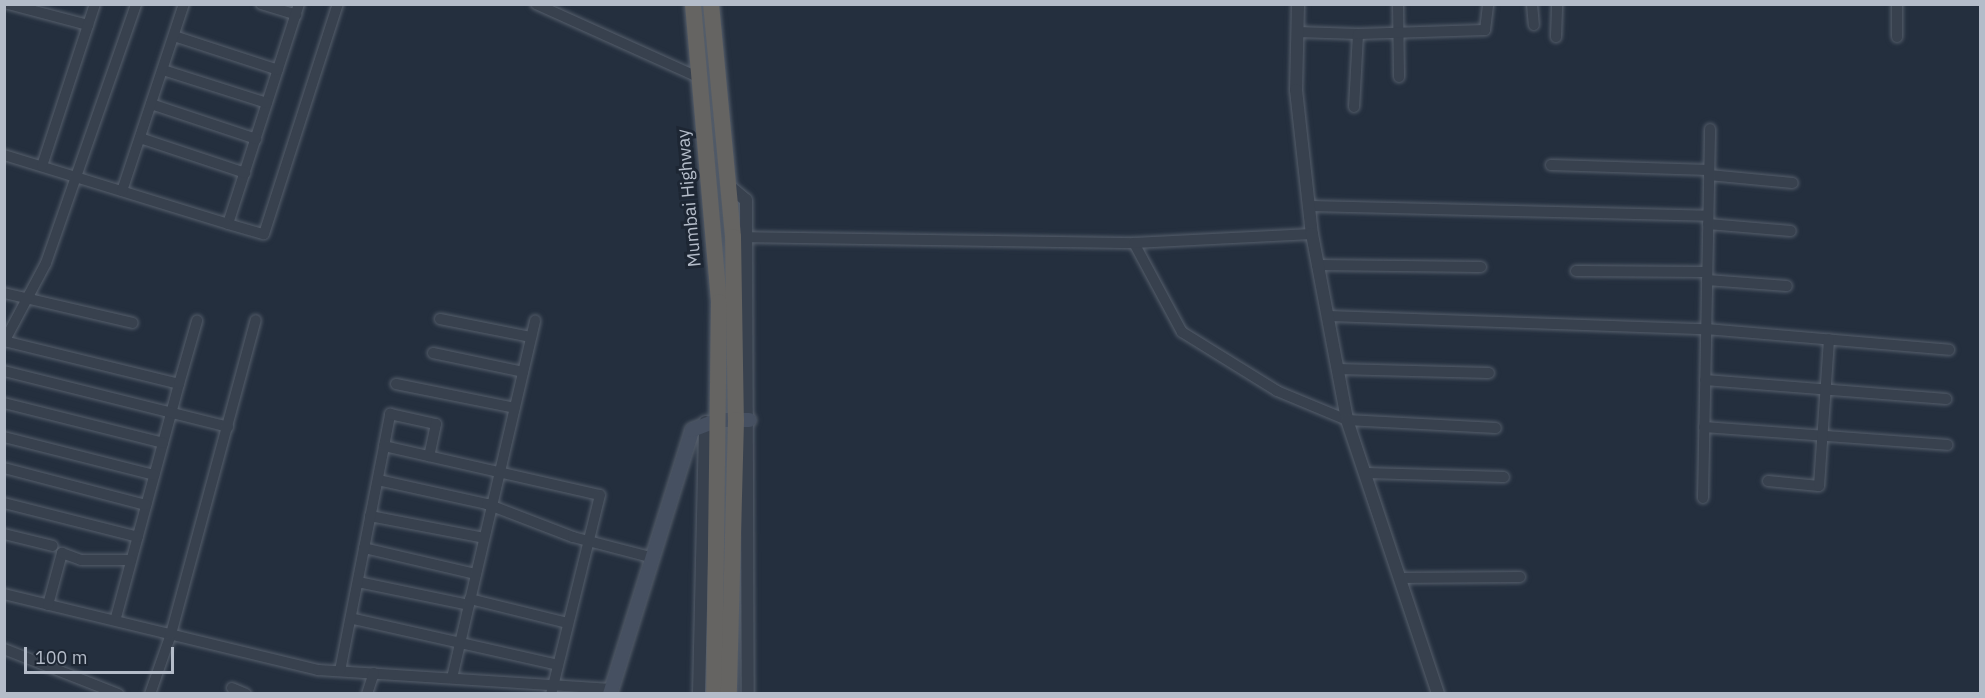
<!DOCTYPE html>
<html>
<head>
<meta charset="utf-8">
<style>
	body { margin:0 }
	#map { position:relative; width:1985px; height:698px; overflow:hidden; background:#242f3e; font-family:"IBM Plex Sans",sans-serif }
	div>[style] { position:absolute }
	.roads { filter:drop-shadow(0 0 2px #565f6c) drop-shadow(0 0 2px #565f6c) }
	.minor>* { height:10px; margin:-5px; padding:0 5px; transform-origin:5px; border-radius:5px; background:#38414e }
	.tertiary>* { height:12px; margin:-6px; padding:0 6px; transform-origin:6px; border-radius:6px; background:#38414e }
	.secondary>* { height:14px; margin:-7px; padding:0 7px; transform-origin:7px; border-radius:7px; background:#465061 }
	.trunk>* { height:16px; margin:-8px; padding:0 8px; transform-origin:8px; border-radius:8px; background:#656462 }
	span { translate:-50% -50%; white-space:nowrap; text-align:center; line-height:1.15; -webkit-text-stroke:6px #1d2633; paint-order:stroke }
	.street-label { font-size:18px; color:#b4bcc9 }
	.frame { position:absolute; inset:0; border:6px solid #b4bcc9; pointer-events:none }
	.scale { position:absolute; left:24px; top:647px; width:150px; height:27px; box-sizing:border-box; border:3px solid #b4bcc9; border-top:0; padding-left:8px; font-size:18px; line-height:21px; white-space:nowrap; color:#b4bcc9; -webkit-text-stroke:4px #1d2633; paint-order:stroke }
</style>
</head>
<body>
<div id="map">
	<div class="roads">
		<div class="minor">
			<div style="left:8px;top:4px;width:83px;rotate:14.7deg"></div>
			<div style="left:261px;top:4px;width:37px;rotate:17deg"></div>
			<div style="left:299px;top:4px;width:231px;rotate:107.9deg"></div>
			<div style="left:228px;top:224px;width:37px;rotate:16deg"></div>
			<div style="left:264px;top:234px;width:242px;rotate:-72.2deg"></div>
			<div style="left:536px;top:4px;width:178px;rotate:24.3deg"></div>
			<div style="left:1398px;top:4px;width:73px;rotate:89.2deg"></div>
			<div style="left:1532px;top:4px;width:21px;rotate:85deg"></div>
			<div style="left:1897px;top:4px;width:33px;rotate:90deg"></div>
			<div style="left:1297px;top:32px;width:61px;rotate:1.9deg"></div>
			<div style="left:1358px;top:34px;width:73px;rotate:93.1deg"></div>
			<div style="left:1358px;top:34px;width:127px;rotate:-1.8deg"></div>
			<div style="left:1485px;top:30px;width:26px;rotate:-83deg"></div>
			<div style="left:174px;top:36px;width:109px;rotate:18.1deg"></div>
			<div style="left:1556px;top:37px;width:33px;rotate:-88deg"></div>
			<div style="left:163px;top:70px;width:109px;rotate:17.6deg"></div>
			<div style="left:151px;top:104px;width:111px;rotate:18.4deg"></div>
			<div style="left:140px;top:138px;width:111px;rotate:18.4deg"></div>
			<div style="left:4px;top:155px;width:234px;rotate:17.1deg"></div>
			<div style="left:1551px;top:165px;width:158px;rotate:1.8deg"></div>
			<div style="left:42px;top:166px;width:170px;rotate:-71.9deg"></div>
			<div style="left:1709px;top:175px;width:84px;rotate:5.4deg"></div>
			<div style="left:122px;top:191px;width:197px;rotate:-71.7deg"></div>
			<div style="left:1310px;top:206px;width:398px;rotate:1.4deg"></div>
			<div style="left:1708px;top:224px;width:83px;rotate:4.8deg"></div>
			<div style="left:740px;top:237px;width:394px;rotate:0.9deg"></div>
			<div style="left:1134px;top:243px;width:101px;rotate:61.7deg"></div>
			<div style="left:1182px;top:332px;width:112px;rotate:31.8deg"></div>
			<div style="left:1277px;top:391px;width:76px;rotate:22.5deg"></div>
			<div style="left:1347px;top:420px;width:149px;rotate:3.1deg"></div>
			<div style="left:1134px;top:243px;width:178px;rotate:-2.9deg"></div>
			<div style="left:1317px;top:265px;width:164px;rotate:0.7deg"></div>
			<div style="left:1576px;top:271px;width:131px;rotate:0.4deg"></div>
			<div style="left:1707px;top:280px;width:80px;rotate:4.3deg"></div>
			<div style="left:4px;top:293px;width:132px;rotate:13.1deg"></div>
			<div style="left:1327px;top:316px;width:379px;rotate:2deg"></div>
			<div style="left:1706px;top:329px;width:244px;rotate:4.9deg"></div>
			<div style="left:440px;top:319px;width:93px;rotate:11.2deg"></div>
			<div style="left:4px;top:341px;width:180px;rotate:13.8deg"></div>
			<div style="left:179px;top:384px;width:245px;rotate:105.1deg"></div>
			<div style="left:4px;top:342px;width:89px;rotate:-62deg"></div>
			<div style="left:46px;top:263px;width:274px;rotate:-70.8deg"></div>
			<div style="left:433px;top:353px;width:92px;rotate:11.9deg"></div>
			<div style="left:1337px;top:369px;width:152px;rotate:1.5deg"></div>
			<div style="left:4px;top:371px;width:231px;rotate:14deg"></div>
			<div style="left:1705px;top:380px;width:242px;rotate:4.5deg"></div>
			<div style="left:179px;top:384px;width:66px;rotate:-74.1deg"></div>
			<div style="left:396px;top:384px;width:121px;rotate:11.4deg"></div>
			<div style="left:4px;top:403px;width:164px;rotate:14.1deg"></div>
			<div style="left:1704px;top:427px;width:244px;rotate:4.2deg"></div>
			<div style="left:4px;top:437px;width:155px;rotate:14.2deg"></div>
			<div style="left:384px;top:446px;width:33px;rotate:-79deg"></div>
			<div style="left:390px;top:414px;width:47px;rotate:12.3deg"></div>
			<div style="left:436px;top:424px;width:33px;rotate:102deg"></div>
			<div style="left:4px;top:468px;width:147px;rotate:14.6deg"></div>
			<div style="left:1366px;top:473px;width:138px;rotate:1.7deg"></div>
			<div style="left:378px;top:480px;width:112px;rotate:12.4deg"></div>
			<div style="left:487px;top:504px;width:92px;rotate:21deg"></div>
			<div style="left:573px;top:537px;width:80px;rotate:14.6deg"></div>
			<div style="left:1768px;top:481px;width:51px;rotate:5.6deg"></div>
			<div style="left:1819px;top:486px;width:147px;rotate:-86.1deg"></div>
			<div style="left:1703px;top:498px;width:369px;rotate:-88.9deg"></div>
			<div style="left:4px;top:503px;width:138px;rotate:14.2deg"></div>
			<div style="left:370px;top:516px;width:116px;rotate:10.9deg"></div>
			<div style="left:4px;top:534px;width:50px;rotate:13.8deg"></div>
			<div style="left:364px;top:548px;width:115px;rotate:13.1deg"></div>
			<div style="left:1402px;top:578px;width:118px;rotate:-0.5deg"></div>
			<div style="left:358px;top:582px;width:113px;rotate:11.7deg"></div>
			<div style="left:4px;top:594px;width:323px;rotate:13.6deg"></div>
			<div style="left:318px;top:670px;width:294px;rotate:3.7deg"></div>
			<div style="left:470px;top:599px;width:101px;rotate:13.8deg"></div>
			<div style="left:48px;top:605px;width:54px;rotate:-74.9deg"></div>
			<div style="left:62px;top:553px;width:20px;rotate:20deg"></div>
			<div style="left:81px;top:560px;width:50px"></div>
			<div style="left:354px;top:619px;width:209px;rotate:12.7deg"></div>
			<div style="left:4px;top:649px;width:123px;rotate:21.5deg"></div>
			<div style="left:340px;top:671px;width:229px;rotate:-78.9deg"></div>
			<div style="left:384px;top:446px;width:221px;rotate:12.8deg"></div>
			<div style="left:600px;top:495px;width:205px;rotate:103.8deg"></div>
			<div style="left:452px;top:678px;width:367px;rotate:-76.9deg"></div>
			<div style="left:232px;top:688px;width:15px;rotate:23deg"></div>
			<div style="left:150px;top:694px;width:64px;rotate:-70.7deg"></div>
			<div style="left:171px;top:634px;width:325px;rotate:-74.9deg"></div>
			<div style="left:367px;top:694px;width:22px;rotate:-72deg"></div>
		</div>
		<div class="tertiary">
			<div style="left:1298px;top:4px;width:86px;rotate:91.3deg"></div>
			<div style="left:1296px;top:90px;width:145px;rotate:83.7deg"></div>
			<div style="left:1312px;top:234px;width:189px;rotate:79.3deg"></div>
			<div style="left:1347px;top:420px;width:289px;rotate:71.6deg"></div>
			<div style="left:728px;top:185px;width:23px;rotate:40deg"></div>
			<div style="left:746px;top:200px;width:494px;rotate:89.8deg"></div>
			<div style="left:699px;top:694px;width:272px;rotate:-88.7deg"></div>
		</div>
		<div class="secondary">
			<div style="left:610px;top:694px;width:276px;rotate:-72.7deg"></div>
			<div style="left:692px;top:430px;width:28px;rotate:-21deg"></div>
			<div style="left:718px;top:420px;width:31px"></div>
		</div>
		<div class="trunk">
			<div style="left:693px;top:4px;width:299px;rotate:85deg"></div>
			<div style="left:719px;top:302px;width:392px;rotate:90.7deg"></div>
			<div style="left:711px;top:4px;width:234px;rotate:84.6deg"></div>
			<div style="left:733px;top:237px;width:183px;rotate:89.1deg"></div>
			<div style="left:736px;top:420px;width:274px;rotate:91.5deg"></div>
		</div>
	</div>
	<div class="street-label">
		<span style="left:689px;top:198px;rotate:-95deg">Mumbai Highway</span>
	</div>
	<div class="frame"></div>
	<div class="scale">100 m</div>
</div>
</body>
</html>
